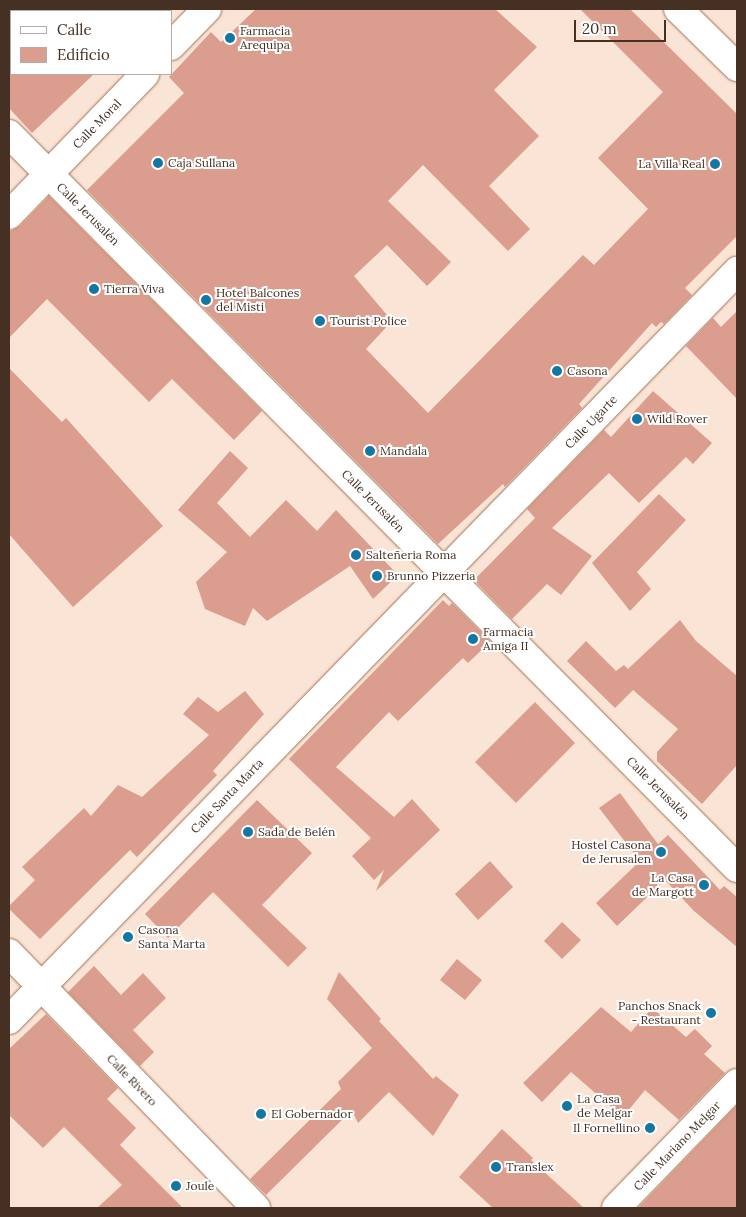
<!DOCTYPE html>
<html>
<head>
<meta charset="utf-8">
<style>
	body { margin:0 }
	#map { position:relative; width:746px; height:1217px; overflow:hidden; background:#fae4d6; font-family:Lora,serif }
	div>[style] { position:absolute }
	.building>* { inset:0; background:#db9d8e }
	.roads { filter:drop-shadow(0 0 1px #a07050) drop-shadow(0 0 1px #a07050) }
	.street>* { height:28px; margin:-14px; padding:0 14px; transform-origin:14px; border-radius:14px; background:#fff }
	.secondary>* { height:28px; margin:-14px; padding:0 14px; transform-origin:14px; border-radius:14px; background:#fff }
	.dots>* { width:14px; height:14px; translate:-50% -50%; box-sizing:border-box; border:2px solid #fff; border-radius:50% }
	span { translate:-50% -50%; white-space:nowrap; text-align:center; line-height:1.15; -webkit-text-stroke:4px #fff; paint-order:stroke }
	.poi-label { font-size:12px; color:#453023 }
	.left { translate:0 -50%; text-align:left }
	.right { translate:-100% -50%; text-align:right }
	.street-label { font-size:12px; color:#453023 }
	.frame { position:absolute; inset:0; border:10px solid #453023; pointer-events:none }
	.legend { position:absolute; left:10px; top:10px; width:162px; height:65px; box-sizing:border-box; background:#fff; border:1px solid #b5aca7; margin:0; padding:6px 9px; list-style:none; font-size:15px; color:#453023 }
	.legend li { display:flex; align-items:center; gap:10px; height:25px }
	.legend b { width:25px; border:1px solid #b5aca7 }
	.scale { position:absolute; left:574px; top:20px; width:92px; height:22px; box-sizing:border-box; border:2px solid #453023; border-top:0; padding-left:6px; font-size:15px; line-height:18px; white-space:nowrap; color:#453023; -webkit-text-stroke:4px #fff; paint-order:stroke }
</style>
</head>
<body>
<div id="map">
	<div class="building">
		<div style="clip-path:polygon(256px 9px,495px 9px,537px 47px,494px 90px,539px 136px,489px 186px,530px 229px,508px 251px,423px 165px,388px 201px,451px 262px,427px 286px,387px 245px,354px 276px,392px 321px,366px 349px,428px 413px,583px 255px,594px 265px,648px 209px,598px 158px,663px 92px,580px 9px,630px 9px,737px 114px,737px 236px,685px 288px,692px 295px,664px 324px,661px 322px,656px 327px,652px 323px,579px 404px,582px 408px,505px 487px,503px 484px,438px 544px,87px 190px,184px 93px,169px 77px,211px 32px,221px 42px)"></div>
		<div style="clip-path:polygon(9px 74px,94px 74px,32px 133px,9px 108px)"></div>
		<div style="clip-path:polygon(49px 196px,262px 411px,234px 440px,172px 379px,149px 402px,47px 299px,9px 338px,9px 232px,20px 226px)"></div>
		<div style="clip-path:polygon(737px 311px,737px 399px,686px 346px,713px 318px,721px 327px)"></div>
		<div style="clip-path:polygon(9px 368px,62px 422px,66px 418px,163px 526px,73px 607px,9px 534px)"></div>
		<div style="clip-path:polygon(653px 391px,712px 443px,693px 464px,686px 457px,639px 503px,609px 473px,552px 528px,592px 556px,561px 595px,547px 584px,512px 619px,474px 580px,535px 518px,527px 509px,604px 430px,611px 437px)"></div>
		<div style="clip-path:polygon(230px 451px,248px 468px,217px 503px,250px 537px,286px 500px,317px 531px,336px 510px,398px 575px,373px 599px,350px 566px,267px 621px,253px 608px,245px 626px,205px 609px,196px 582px,227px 552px,178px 510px)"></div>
		<div style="clip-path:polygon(659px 494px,686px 520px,637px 572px,651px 589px,630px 611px,592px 563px)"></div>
		<div style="clip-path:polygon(443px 600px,449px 606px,452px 603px,490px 641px,488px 644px,468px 663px,463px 658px,398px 721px,389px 712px,336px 767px,394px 817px,412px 799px,440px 830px,376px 891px,384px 870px,374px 880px,352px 856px,371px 838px,289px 759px)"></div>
		<div style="clip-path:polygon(680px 620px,696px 641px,737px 676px,737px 765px,702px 804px,657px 761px,657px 752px,678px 729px,633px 690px,615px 708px,567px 661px,586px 641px,616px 671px,624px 665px,628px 669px)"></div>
		<div style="clip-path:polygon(245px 691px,264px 714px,213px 771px,217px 775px,137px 857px,130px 850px,40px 939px,9px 909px,9px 906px,35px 880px,22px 867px,84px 808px,91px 816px,118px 785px,142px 797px,209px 735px,183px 714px,198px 697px,218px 712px)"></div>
		<div style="clip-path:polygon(535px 702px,575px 743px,516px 803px,475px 762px)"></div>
		<div style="clip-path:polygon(620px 793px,658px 844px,668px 835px,720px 890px,724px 886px,737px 897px,737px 947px,694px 911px,665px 880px,617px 926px,596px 903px,640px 861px,599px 808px)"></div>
		<div style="clip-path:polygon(257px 800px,312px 853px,262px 905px,307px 948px,288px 967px,213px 892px,168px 938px,145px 914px)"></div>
		<div style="clip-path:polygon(490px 861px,513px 887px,478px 920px,455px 894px)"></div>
		<div style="clip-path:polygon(562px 922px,581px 940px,562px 959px,544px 941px)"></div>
		<div style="clip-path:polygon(457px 959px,482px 980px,465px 1000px,440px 980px)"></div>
		<div style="clip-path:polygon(94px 966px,121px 995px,143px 973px,166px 998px,133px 1030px,154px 1052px,140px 1066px,68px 992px)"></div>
		<div style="clip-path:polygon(339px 972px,381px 1019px,379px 1021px,433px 1079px,436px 1076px,459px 1095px,433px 1136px,389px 1092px,358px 1123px,352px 1110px,266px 1195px,250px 1179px,341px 1089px,338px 1082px,372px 1048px,327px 999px)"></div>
		<div style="clip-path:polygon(601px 1007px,631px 1032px,652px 1008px,686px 1037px,695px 1029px,712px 1046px,704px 1054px,725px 1073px,679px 1120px,645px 1090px,623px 1117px,571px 1072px,542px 1102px,523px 1083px)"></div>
		<div style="clip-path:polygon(46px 1014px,118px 1088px,107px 1099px,136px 1128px,120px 1145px,183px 1208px,97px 1208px,122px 1185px,64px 1127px,43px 1148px,9px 1115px,9px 1049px)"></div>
		<div style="clip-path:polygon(737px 1105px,737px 1208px,638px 1208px)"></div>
		<div style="clip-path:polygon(502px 1129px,533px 1158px,531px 1160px,584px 1208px,493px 1208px,459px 1177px)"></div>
	</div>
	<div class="roads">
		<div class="street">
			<div style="left:678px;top:9px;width:83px;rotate:44.5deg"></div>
			<div style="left:171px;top:46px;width:52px;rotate:-45.8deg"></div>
			<div style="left:9px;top:134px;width:1034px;rotate:45.24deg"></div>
			<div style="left:9px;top:215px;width:196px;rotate:-46deg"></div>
			<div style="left:9px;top:1020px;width:1045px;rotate:-45.81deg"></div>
			<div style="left:616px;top:1208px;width:174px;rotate:-45.9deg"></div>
		</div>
		<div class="secondary">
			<div style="left:9px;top:953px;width:355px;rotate:45.9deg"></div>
		</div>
	</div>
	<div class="dots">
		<div style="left:230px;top:38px;background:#1277a3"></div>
		<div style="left:158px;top:163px;background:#1277a3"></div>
		<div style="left:715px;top:164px;background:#1277a3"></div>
		<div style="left:94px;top:289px;background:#1277a3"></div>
		<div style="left:206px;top:300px;background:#1277a3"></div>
		<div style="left:320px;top:321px;background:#1277a3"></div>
		<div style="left:557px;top:371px;background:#1277a3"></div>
		<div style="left:637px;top:419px;background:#1277a3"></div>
		<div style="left:370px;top:451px;background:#1277a3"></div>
		<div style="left:356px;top:555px;background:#1277a3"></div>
		<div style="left:377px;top:576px;background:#1277a3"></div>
		<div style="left:473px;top:639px;background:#1277a3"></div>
		<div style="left:248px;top:832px;background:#1277a3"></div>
		<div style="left:661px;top:852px;background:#1277a3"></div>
		<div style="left:704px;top:885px;background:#1277a3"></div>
		<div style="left:128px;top:937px;background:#1277a3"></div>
		<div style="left:711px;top:1013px;background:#1277a3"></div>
		<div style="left:567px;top:1106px;background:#1277a3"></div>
		<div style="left:261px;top:1114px;background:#1277a3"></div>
		<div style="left:650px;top:1128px;background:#1277a3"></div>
		<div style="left:496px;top:1167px;background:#1277a3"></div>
		<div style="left:176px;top:1186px;background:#1277a3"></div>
	</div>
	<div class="poi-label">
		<span class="left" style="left:240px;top:38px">Farmacia<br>Arequipa</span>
		<span class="left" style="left:168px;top:163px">Caja Sullana</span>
		<span class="right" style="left:705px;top:164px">La Villa Real</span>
		<span class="left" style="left:104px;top:289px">Tierra Viva</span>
		<span class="left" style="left:216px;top:300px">Hotel Balcones<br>del Misti</span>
		<span class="left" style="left:330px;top:321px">Tourist Police</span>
		<span class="left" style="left:567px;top:371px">Casona</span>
		<span class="left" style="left:647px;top:419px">Wild Rover</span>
		<span class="left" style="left:380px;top:451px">Mandala</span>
		<span class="left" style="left:366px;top:555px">Salteñeria Roma</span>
		<span class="left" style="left:387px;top:576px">Brunno Pizzeria</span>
		<span class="left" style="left:483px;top:639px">Farmacia<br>Amiga II</span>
		<span class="left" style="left:258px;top:832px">Sada de Belén</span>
		<span class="right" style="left:651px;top:852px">Hostel Casona<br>de Jerusalen</span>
		<span class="right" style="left:694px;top:885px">La Casa<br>de Margott</span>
		<span class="left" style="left:138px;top:937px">Casona<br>Santa Marta</span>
		<span class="right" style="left:701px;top:1013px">Panchos Snack<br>- Restaurant</span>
		<span class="left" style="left:577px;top:1106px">La Casa<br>de Melgar</span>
		<span class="left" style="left:271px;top:1114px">El Gobernador</span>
		<span class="right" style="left:640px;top:1128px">Il Fornellino</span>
		<span class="left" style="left:506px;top:1167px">Translex</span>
		<span class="left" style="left:186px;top:1186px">Joule</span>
	</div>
	<div class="street-label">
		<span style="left:97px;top:124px;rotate:-46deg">Calle Moral</span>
		<span style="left:88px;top:214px;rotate:45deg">Calle Jerusalén</span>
		<span style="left:591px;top:422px;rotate:-46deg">Calle Ugarte</span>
		<span style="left:373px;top:501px;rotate:45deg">Calle Jerusalén</span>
		<span style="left:658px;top:788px;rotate:45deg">Calle Jerusalén</span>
		<span style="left:227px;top:796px;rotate:-46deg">Calle Santa Marta</span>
		<span style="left:132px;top:1080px;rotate:46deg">Calle Rivero</span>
		<span style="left:677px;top:1146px;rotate:-46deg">Calle Mariano Melgar</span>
	</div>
	<div class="frame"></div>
	<ul class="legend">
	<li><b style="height:6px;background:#fff"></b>Calle</li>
	<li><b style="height:14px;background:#db9d8e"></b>Edificio</li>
	</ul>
	<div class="scale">20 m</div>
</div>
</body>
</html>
